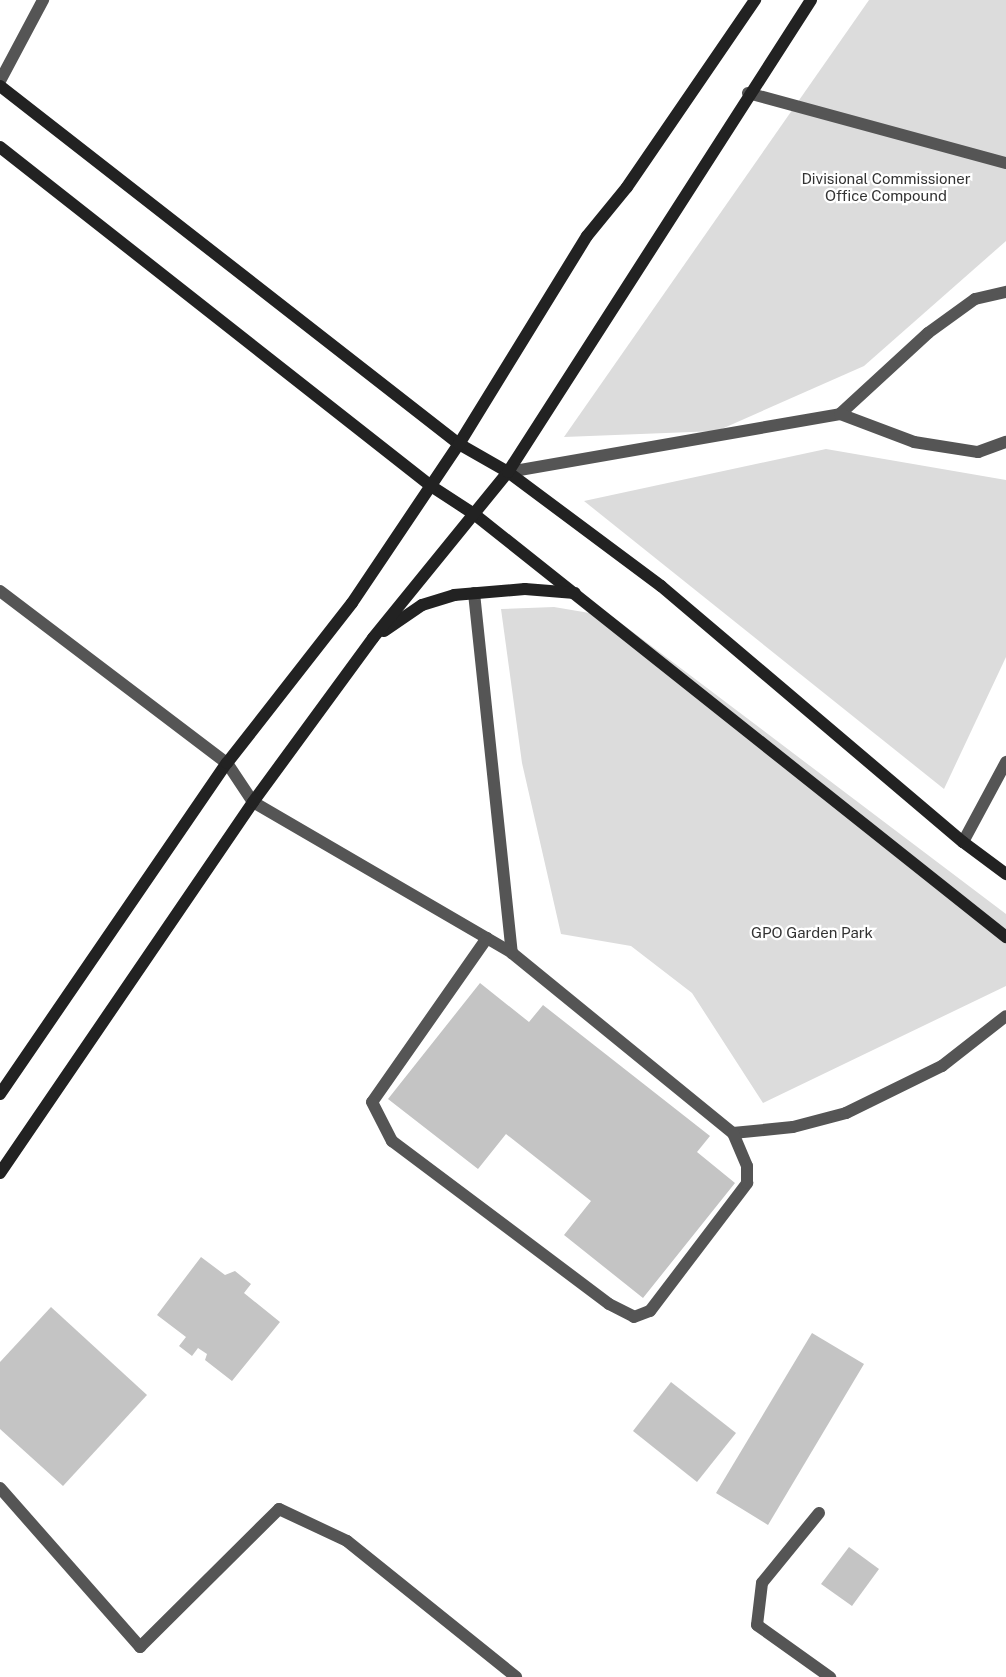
<!DOCTYPE html>
<html>
<head>
<meta charset="utf-8">
<style>
	body { margin:0 }
	#map { position:relative; width:1006px; height:1677px; overflow:hidden; background:#fff; font-family:"Public Sans",sans-serif }
	div>[style] { position:absolute }
	.green>* { inset:0; background:#dcdcdc }
	.building>* { inset:0; background:#c4c4c4 }
	.lane>* { height:12px; margin:-6px; padding:0 6px; transform-origin:6px; border-radius:6px; background:#555 }
	.street>* { height:12px; margin:-6px; padding:0 6px; transform-origin:6px; border-radius:6px; background:#555 }
	.secondary>* { height:12px; margin:-6px; padding:0 6px; transform-origin:6px; border-radius:6px; background:#222 }
	span { translate:-50% -50%; white-space:nowrap; text-align:center; line-height:1.15; -webkit-text-stroke:4.5px #fff; paint-order:stroke }
	.park-label { font-size:15px; color:#333 }
</style>
</head>
<body>
<div id="map">
	<div class="green">
		<div style="clip-path:polygon(869px 0,1006px 0,1006px 241px,864px 366px,717px 431px,564px 437px)"></div>
		<div style="clip-path:polygon(826px 449px,1006px 480px,1006px 657px,944px 789px,584px 501px)"></div>
		<div style="clip-path:polygon(554px 607px,613px 617px,1006px 914px,1006px 986px,763px 1103px,692px 993px,631px 946px,561px 934px,522px 763px,501px 609px)"></div>
	</div>
	<div class="building">
		<div style="clip-path:polygon(480px 983px,529px 1022px,543px 1005px,710px 1136px,697px 1152px,735px 1183px,643px 1298px,564px 1235px,591px 1201px,506px 1134px,478px 1169px,388px 1099px)"></div>
		<div style="clip-path:polygon(201px 1257px,225px 1275px,235px 1271px,251px 1284px,244px 1293px,280px 1322px,232px 1381px,205px 1360px,207px 1354px,198px 1348px,192px 1356px,179px 1346px,186px 1337px,157px 1315px)"></div>
		<div style="clip-path:polygon(51px 1307px,147px 1395px,63px 1486px,0 1429px,0 1362px)"></div>
		<div style="clip-path:polygon(812px 1333px,864px 1364px,768px 1525px,716px 1493px)"></div>
		<div style="clip-path:polygon(671px 1382px,736px 1433px,697px 1482px,633px 1431px)"></div>
		<div style="clip-path:polygon(849px 1547px,879px 1569px,852px 1606px,821px 1584px)"></div>
	</div>
	<div class="lane">
		<div style="left:0;top:81px;width:92px;rotate:-62deg"></div>
		<div style="left:748px;top:93px;width:267px;rotate:15.2deg"></div>
		<div style="left:840px;top:414px;width:120px;rotate:-42.6deg"></div>
		<div style="left:928px;top:333px;width:58px;rotate:-35.9deg"></div>
		<div style="left:975px;top:299px;width:32px;rotate:-13deg"></div>
		<div style="left:508px;top:472px;width:337px;rotate:-9.9deg"></div>
		<div style="left:840px;top:414px;width:79px;rotate:20.7deg"></div>
		<div style="left:914px;top:442px;width:65px;rotate:8.9deg"></div>
		<div style="left:978px;top:452px;width:30px;rotate:-20deg"></div>
		<div style="left:474px;top:593px;width:362px;rotate:84deg"></div>
		<div style="left:512px;top:953px;width:285px;rotate:39.2deg"></div>
		<div style="left:733px;top:1133px;width:60px;rotate:-5.7deg"></div>
		<div style="left:793px;top:1127px;width:55px;rotate:-14.8deg"></div>
		<div style="left:846px;top:1113px;width:107px;rotate:-26.1deg"></div>
		<div style="left:942px;top:1066px;width:81px;rotate:-38deg"></div>
		<div style="left:253px;top:802px;width:300px;rotate:30.2deg"></div>
		<div style="left:963px;top:842px;width:91px;rotate:-61.7deg"></div>
		<div style="left:487px;top:938px;width:200px;rotate:125deg"></div>
		<div style="left:372px;top:1102px;width:44px;rotate:62.9deg"></div>
		<div style="left:392px;top:1141px;width:271px;rotate:36.9deg"></div>
		<div style="left:609px;top:1304px;width:28px;rotate:27deg"></div>
		<div style="left:634px;top:1317px;width:17px;rotate:-21deg"></div>
		<div style="left:650px;top:1311px;width:161px;rotate:-52.8deg"></div>
		<div style="left:747px;top:1183px;width:17px;rotate:-90deg"></div>
		<div style="left:747px;top:1166px;width:36px;rotate:-113deg"></div>
		<div style="left:819px;top:1513px;width:90px;rotate:129.2deg"></div>
		<div style="left:762px;top:1583px;width:42px;rotate:96.8deg"></div>
		<div style="left:757px;top:1625px;width:90px;rotate:35.5deg"></div>
	</div>
	<div class="street">
		<div style="left:0;top:591px;width:285px;rotate:37.2deg"></div>
		<div style="left:227px;top:763px;width:47px;rotate:56.3deg"></div>
		<div style="left:0;top:1488px;width:212px;rotate:48.6deg"></div>
		<div style="left:140px;top:1647px;width:196px;rotate:-44.8deg"></div>
		<div style="left:279px;top:1509px;width:75px;rotate:25.2deg"></div>
		<div style="left:347px;top:1541px;width:217px;rotate:38.8deg"></div>
	</div>
	<div class="secondary">
		<div style="left:0;top:86px;width:582px;rotate:37.95deg"></div>
		<div style="left:459px;top:444px;width:56px;rotate:29.7deg"></div>
		<div style="left:508px;top:472px;width:191px;rotate:36.7deg"></div>
		<div style="left:661px;top:586px;width:396px;rotate:40.3deg"></div>
		<div style="left:963px;top:842px;width:54px;rotate:36.7deg"></div>
		<div style="left:0;top:147px;width:548px;rotate:38.19deg"></div>
		<div style="left:431px;top:486px;width:51px;rotate:33.1deg"></div>
		<div style="left:474px;top:514px;width:680px;rotate:38.49deg"></div>
		<div style="left:384px;top:631px;width:46px;rotate:-34.4deg"></div>
		<div style="left:422px;top:605px;width:34px;rotate:-17deg"></div>
		<div style="left:454px;top:595px;width:71px;rotate:-4.8deg"></div>
		<div style="left:525px;top:589px;width:50px;rotate:4.6deg"></div>
		<div style="left:0;top:1094px;width:401px;rotate:-55.6deg"></div>
		<div style="left:227px;top:763px;width:203px;rotate:-52deg"></div>
		<div style="left:352px;top:603px;width:192px;rotate:-56.1deg"></div>
		<div style="left:459px;top:444px;width:244px;rotate:-58.4deg"></div>
		<div style="left:587px;top:236px;width:63px;rotate:-50.8deg"></div>
		<div style="left:627px;top:187px;width:227px;rotate:-55.6deg"></div>
		<div style="left:0;top:1173px;width:449px;rotate:-55.7deg"></div>
		<div style="left:253px;top:802px;width:203px;rotate:-53.8deg"></div>
		<div style="left:373px;top:638px;width:214px;rotate:-50.9deg"></div>
		<div style="left:508px;top:472px;width:561px;rotate:-57.3deg"></div>
	</div>
	<div class="park-label">
		<span style="left:886px;top:187px">Divisional Commissioner<br>Office Compound</span>
		<span style="left:812px;top:933px">GPO Garden Park</span>
	</div>
</div>
</body>
</html>
